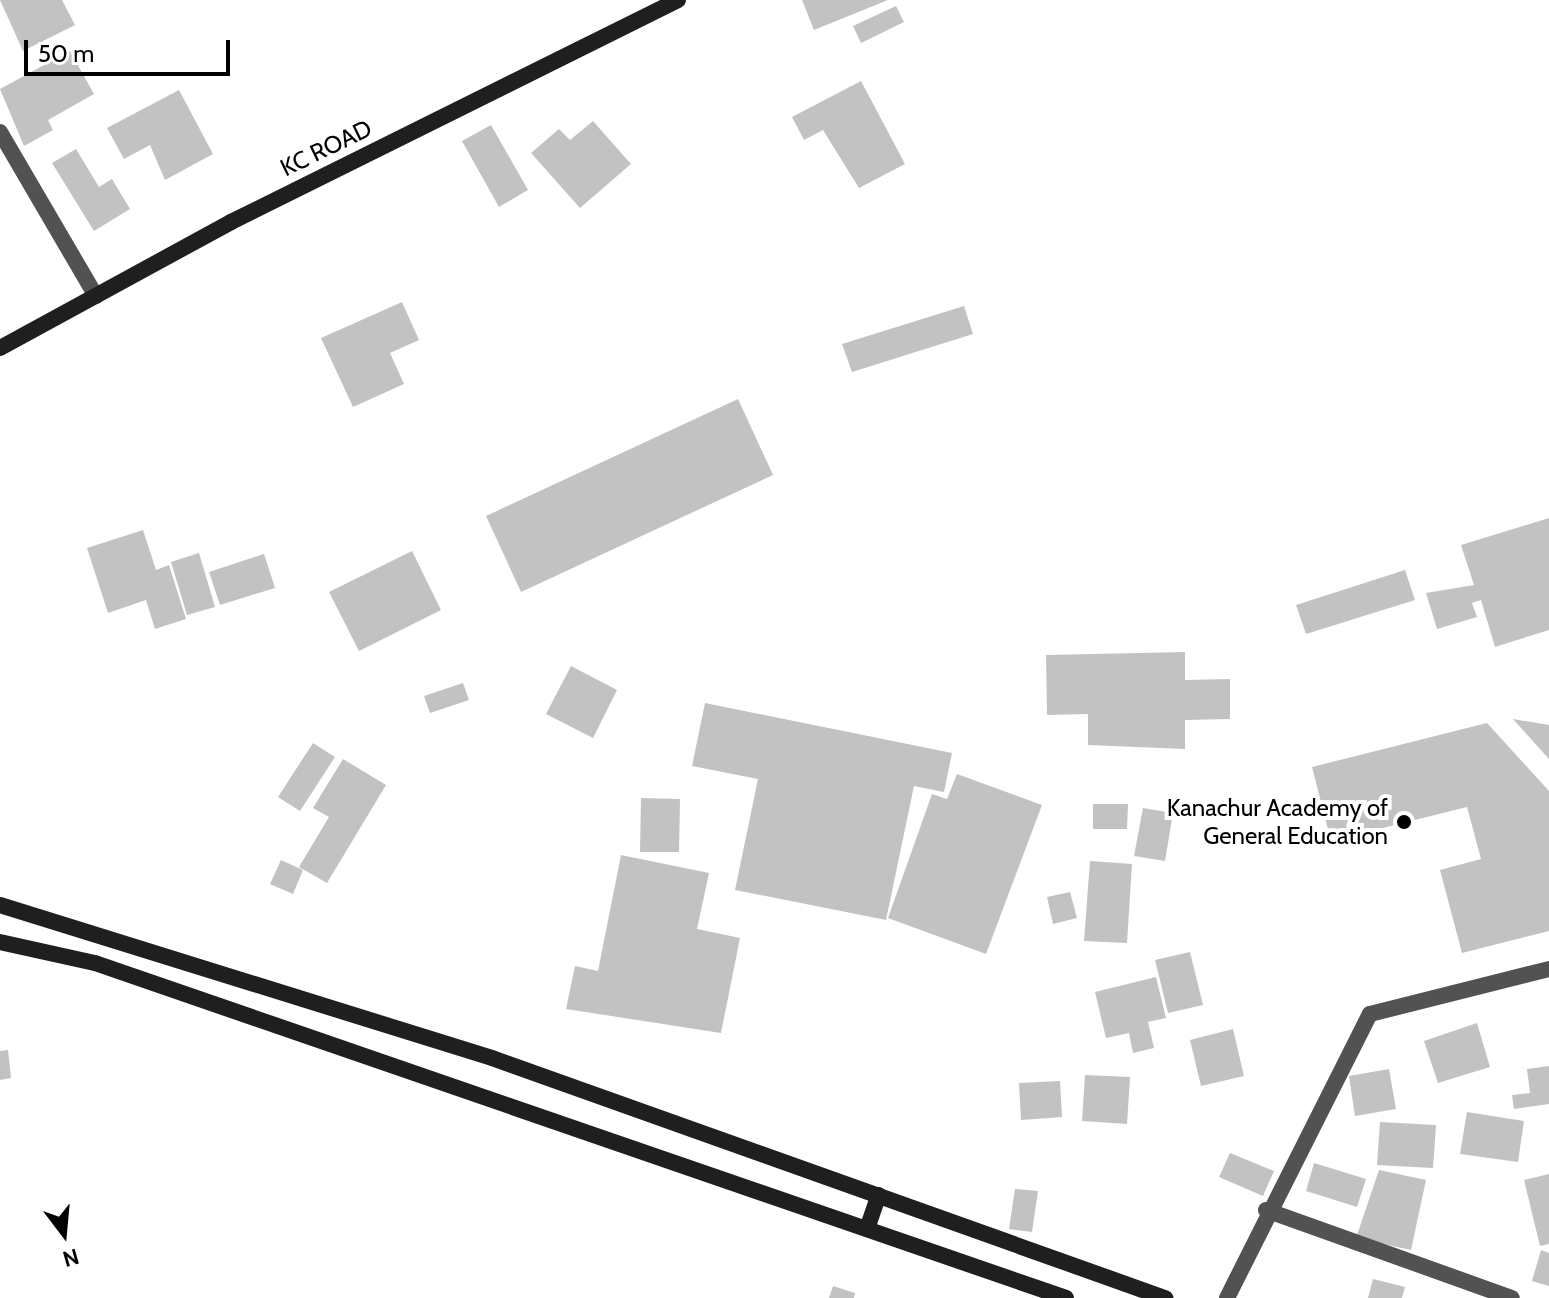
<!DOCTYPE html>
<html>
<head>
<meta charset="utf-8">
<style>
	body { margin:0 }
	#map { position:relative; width:1549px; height:1298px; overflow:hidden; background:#fff; font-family:Cabin,sans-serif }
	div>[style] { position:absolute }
	.building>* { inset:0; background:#c2c2c2 }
	.minor>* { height:16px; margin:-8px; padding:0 8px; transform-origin:8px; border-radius:8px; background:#525252 }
	.secondary>* { height:16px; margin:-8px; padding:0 8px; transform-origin:8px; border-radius:8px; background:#1f1f1f }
	.dots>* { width:22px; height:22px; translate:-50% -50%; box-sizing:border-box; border:4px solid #fff; border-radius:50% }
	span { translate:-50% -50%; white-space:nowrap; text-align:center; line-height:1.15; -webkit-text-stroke:8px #fff; paint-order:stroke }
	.street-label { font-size:24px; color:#000 }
	.poi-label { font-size:24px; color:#000 }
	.right { translate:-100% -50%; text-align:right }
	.north { position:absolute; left:24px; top:1194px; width:80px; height:80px; -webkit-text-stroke:6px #fff; paint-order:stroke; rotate:164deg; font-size:22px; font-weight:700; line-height:32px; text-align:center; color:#000 }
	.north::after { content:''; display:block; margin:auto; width:28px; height:36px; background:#000; clip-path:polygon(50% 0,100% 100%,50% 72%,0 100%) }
	.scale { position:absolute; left:24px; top:40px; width:206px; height:36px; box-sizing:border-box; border:4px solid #000; border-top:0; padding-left:10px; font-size:24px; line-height:28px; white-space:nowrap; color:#000; -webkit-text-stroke:6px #fff; paint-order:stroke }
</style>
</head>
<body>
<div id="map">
	<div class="building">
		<div style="clip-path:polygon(0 0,62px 0,75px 25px,23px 51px)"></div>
		<div style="clip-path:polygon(802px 0,888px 0,814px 30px)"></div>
		<div style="clip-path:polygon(896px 6px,904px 22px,861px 43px,853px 26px)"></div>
		<div style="clip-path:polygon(70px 51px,94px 94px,48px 120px,53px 130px,24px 146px,0 89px)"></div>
		<div style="clip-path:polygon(861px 81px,905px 164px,859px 188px,823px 130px,804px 140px,792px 117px)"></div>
		<div style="clip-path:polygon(179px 90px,213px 154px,165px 180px,150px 145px,124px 159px,107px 128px)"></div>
		<div style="clip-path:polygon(593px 121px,631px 164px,580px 208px,531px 153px,559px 129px,570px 140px)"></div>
		<div style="clip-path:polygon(491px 125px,528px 190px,499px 207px,462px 141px)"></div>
		<div style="clip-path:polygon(76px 149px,99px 187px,112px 179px,130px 209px,94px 231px,52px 163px)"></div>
		<div style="clip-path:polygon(402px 302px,419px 340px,390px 353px,404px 384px,353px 407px,321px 338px)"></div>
		<div style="clip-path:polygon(964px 306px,973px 334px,852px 372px,842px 344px)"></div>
		<div style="clip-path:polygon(738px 399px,773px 475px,521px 592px,486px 516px)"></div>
		<div style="clip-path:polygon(1549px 518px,1549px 630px,1495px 647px,1481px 600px,1472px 603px,1477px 617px,1437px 629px,1426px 593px,1474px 585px,1461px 545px)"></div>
		<div style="clip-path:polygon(143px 530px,156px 570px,169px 565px,186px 619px,155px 629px,146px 600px,108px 613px,87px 548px)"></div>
		<div style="clip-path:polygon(412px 551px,441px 610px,359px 651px,329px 592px)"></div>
		<div style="clip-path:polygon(199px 553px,215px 607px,187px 615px,171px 562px)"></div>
		<div style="clip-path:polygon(264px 554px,275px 588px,220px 605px,209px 572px)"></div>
		<div style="clip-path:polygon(1405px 570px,1415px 600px,1306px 634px,1296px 605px)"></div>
		<div style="clip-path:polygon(1185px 652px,1185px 680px,1230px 679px,1230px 719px,1185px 720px,1185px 749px,1088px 745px,1088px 714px,1047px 715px,1046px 655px)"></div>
		<div style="clip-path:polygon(571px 666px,617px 690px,593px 738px,546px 714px)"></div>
		<div style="clip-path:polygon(463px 683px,469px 700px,430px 713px,424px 696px)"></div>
		<div style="clip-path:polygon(705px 703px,952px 753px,944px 792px,914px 786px,886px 920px,735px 890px,758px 779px,692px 766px)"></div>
		<div style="clip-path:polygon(1513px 719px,1549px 725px,1549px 759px)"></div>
		<div style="clip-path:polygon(1487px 723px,1549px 791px,1549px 931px,1462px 953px,1440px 870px,1481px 859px,1467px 807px,1331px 841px,1312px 767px)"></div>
		<div style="clip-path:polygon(313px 743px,335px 757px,300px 811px,278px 797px)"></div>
		<div style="clip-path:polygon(343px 759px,386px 785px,327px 883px,299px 867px,329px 817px,313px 808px)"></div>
		<div style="clip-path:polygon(957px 774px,1042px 805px,986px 954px,888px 918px,932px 794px,947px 799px)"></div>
		<div style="clip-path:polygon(641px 798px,680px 799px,679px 852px,640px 852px)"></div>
		<div style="clip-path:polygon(1093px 804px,1128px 804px,1127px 829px,1093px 829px)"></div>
		<div style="clip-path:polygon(1143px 808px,1173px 813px,1165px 861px,1134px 856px)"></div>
		<div style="clip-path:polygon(621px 855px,709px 873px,697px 929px,740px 938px,721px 1033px,566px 1009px,575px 966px,598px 971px)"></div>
		<div style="clip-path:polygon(281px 860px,303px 870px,293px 894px,270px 884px)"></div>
		<div style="clip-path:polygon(1090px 861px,1132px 864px,1127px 943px,1084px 941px)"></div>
		<div style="clip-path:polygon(1070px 892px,1077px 918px,1053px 924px,1047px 897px)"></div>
		<div style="clip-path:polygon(1190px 952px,1203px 1005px,1168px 1013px,1155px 960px)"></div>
		<div style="clip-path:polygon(1156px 977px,1166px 1018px,1148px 1022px,1154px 1048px,1133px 1053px,1129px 1033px,1106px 1038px,1095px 992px)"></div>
		<div style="clip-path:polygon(1477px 1023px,1490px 1067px,1438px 1083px,1424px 1041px)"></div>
		<div style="clip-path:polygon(1233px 1029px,1244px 1076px,1201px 1086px,1190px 1040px)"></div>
		<div style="clip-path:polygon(8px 1050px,11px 1078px,0 1080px,0 1051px)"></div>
		<div style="clip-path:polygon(1549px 1066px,1549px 1104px,1514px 1109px,1512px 1095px,1530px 1093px,1527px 1069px)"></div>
		<div style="clip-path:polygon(1389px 1069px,1396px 1109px,1355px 1116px,1349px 1076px)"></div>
		<div style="clip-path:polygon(1085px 1075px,1130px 1077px,1127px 1124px,1082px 1121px)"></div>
		<div style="clip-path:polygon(1060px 1081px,1062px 1117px,1021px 1120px,1019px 1083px)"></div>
		<div style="clip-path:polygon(1467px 1112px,1524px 1121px,1518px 1162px,1460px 1154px)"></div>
		<div style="clip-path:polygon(1380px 1122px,1436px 1125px,1433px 1168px,1377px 1165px)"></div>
		<div style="clip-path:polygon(1230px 1153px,1274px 1171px,1263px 1196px,1219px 1177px)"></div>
		<div style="clip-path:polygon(1314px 1163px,1366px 1179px,1357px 1207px,1306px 1191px)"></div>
		<div style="clip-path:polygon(1379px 1170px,1426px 1180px,1411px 1250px,1356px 1238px)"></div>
		<div style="clip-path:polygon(1549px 1174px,1549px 1244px,1540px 1246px,1524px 1180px)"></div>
		<div style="clip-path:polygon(1015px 1189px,1038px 1191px,1032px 1232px,1009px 1229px)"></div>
		<div style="clip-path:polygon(1541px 1250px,1549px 1253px,1549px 1286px,1532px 1281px)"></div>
		<div style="clip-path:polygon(1373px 1279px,1405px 1287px,1402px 1298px,1368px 1298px)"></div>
		<div style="clip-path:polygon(833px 1286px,855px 1293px,854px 1298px,829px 1298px)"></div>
	</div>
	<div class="minor">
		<div style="left:0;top:132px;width:190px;rotate:59.7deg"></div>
		<div style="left:1266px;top:1210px;width:261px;rotate:19.7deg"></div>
		<div style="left:1227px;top:1298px;width:318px;rotate:-63.3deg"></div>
		<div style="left:1370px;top:1014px;width:185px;rotate:-14.1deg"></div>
	</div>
	<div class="secondary">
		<div style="left:0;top:348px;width:263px;rotate:-28.6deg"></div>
		<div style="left:231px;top:222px;width:499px;rotate:-26.4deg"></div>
		<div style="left:0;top:905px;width:515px;rotate:17.27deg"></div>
		<div style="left:492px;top:1058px;width:715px;rotate:19.63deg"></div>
		<div style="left:0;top:942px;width:97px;rotate:12.5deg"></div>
		<div style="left:95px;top:963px;width:1027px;rotate:19.03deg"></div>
		<div style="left:867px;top:1229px;width:36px;rotate:-71deg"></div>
	</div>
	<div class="dots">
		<div style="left:1404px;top:822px;background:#000"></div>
	</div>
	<div class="street-label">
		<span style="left:326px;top:148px;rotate:-26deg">KC ROAD</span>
	</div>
	<div class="poi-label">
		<span class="right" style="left:1388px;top:822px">Kanachur Academy of<br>General Education</span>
	</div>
	<div class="north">N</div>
	<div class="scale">50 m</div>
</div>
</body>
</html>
